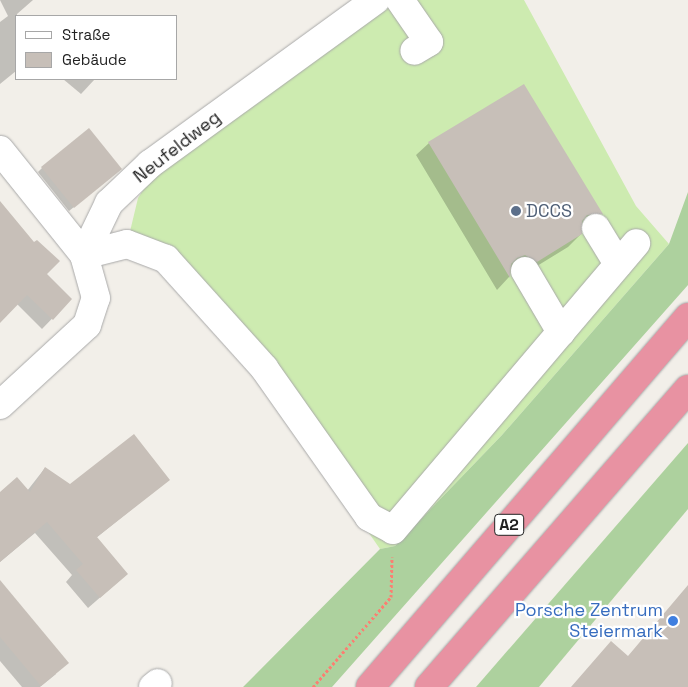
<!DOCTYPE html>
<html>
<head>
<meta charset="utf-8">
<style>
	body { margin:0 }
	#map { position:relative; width:688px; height:687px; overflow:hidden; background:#f2efe9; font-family:"Space Grotesk",sans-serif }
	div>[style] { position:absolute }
	.grass>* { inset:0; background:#cdebb0 }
	.forest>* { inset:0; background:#add19e }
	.shadow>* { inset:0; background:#0003 }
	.building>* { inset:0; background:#c7bfb8 }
	.path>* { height:3px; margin-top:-1.5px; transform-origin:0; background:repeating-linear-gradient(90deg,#fa8072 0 2.5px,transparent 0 5px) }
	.roads { filter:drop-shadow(0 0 1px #a9a9a9) drop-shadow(0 0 1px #a9a9a9) }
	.minor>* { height:28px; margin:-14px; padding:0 14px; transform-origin:14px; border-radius:14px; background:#fff }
	.highway>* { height:28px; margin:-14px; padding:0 14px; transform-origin:14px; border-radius:14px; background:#e892a2 }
	.dots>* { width:14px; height:14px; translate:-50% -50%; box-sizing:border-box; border:2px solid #fff; border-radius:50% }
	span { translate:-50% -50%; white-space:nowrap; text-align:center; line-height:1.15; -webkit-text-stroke:4.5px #fff; paint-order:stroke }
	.shield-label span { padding:1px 4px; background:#fff; border:1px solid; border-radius:4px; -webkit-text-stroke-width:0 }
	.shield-label { font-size:16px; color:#222; font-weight:700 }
	.street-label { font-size:18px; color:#222 }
	.service-label { font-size:18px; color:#4e5e75 }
	.left { translate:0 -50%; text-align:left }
	.shop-label { font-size:18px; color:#366cbe }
	.right { translate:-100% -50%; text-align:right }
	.legend { position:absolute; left:15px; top:15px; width:162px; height:65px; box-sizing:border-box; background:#fff; border:1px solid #a7a7a7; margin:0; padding:6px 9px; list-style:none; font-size:15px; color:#222 }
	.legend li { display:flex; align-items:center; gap:10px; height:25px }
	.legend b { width:25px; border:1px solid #a7a7a7 }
</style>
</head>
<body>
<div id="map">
	<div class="grass">
		<div style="clip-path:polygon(397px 0,524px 0,636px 206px,669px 244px,502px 435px,395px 546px,380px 549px,226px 327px,127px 244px,138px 198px,156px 170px)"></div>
	</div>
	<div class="forest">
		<div style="clip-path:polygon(688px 192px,688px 285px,332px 687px,243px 687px,380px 549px,395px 546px,502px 435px,669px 244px)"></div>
		<div style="clip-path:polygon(688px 443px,688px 509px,539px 687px,476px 687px)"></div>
	</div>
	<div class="shadow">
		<div style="clip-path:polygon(0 0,33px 0,17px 14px,16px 71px,0 84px,0 22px,8px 16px)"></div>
		<div style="clip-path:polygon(63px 79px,95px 79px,81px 94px)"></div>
		<div style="clip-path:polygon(429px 143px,601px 214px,588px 226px,581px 227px,581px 234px,568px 247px,524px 274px,510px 268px,509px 277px,497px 290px,416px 155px)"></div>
		<div style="clip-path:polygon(42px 168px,116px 173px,69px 211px,38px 172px)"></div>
		<div style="clip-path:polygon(0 203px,45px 274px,71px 299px,42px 329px,17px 304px,0 320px)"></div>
		<div style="clip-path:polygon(45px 468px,70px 485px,168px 480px,96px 538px,127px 574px,88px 608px,66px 582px,72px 575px,35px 533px,0 562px,0 493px,27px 491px)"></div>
		<div style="clip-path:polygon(0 582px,56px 674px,40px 687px,22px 687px,0 661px)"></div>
	</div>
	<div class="building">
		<div style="clip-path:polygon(524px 84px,603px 214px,587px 215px,582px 221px,582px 234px,537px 262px,525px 255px,517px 258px,511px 264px,510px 278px,428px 142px)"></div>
		<div style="clip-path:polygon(89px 128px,122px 169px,74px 208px,41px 167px)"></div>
		<div style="clip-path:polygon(0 201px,34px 242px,37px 240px,60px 261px,47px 274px,72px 299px,53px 320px,27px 295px,0 323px)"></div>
		<div style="clip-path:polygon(134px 434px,170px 480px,97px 537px,128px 574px,100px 598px,76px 570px,83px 564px,47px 522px,0 562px,0 492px,17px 477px,30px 492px,45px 467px,70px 484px)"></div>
		<div style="clip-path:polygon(0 580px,69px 663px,41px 686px,0 637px)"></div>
		<div style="clip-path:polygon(688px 585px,688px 687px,571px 687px,611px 641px,628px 656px)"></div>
	</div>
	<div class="path">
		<div style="left:313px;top:687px;width:119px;rotate:-49.1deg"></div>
		<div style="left:391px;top:597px;width:40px;rotate:-88.6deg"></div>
	</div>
	<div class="roads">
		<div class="minor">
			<div style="left:400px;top:0;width:51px;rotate:55.4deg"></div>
			<div style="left:429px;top:42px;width:17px;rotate:149deg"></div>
			<div style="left:0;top:150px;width:134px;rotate:51.3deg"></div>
			<div style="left:596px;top:228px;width:42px;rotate:58.6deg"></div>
			<div style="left:84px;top:255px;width:44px;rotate:-14.3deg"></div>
			<div style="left:127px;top:244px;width:42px;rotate:21deg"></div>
			<div style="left:166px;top:259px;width:147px;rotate:48deg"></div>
			<div style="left:264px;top:368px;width:182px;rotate:54.8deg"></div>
			<div style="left:369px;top:517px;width:27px;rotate:28deg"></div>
			<div style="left:393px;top:530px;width:376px;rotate:-49.7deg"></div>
			<div style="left:525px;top:271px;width:71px;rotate:59.5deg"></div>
			<div style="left:0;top:405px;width:118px;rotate:-42.6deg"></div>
			<div style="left:87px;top:325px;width:28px;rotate:-72deg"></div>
			<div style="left:96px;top:298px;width:45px;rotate:-105.6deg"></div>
			<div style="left:84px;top:255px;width:58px;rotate:-64.3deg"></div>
			<div style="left:109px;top:203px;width:57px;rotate:-43.6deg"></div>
			<div style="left:150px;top:164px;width:279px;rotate:-36deg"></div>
			<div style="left:153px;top:687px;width:6px;rotate:-39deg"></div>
		</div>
		<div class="highway">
			<div style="left:370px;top:687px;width:488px;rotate:-49.3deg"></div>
			<div style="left:429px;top:687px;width:395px;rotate:-49deg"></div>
		</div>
	</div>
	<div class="dots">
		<div style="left:516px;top:211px;background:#5c6f8a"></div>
		<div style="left:673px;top:621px;background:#3f7fe0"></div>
	</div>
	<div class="shield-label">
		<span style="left:509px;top:525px">A2</span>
	</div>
	<div class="street-label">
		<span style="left:177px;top:147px;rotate:-38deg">Neufeldweg</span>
	</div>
	<div class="service-label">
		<span class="left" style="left:526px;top:211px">DCCS</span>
	</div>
	<div class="shop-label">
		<span class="right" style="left:663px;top:621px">Porsche Zentrum<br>Steiermark</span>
	</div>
	<ul class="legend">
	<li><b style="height:6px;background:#fff"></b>Straße</li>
	<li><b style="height:14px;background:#c7bfb8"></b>Gebäude</li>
	</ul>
</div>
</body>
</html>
